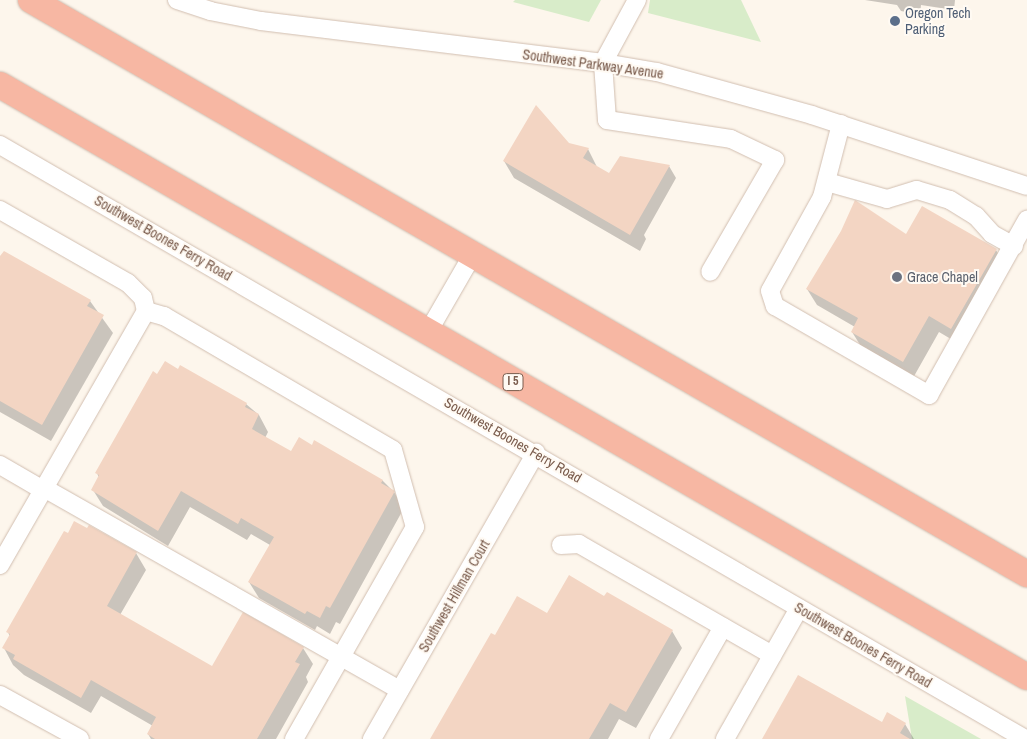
<!DOCTYPE html>
<html>
<head>
<meta charset="utf-8">
<style>
	body { margin:0 }
	#map { position:relative; width:1027px; height:739px; overflow:hidden; background:#fdf6ec; font-family:"Archivo Narrow",sans-serif }
	div>[style] { position:absolute }
	.green>* { inset:0; background:#d8ecc9 }
	.shadow>* { inset:0; background:#0003 }
	.building>* { inset:0; background:#f3d5c3 }
	.roads { filter:drop-shadow(0 0 1px #d1beb0) drop-shadow(0 0 1px #d1beb0) }
	.minor>* { height:18px; margin:-9px; padding:0 9px; transform-origin:9px; border-radius:9px; background:#fff }
	.highway>* { height:26px; margin:-13px; padding:0 13px; transform-origin:13px; border-radius:13px; background:#f7b7a3 }
	.dots>* { width:14px; height:14px; translate:-50% -50%; box-sizing:border-box; border:2px solid #fffaf3; border-radius:50% }
	span { translate:-50% -50%; white-space:nowrap; text-align:center; line-height:1.15; -webkit-text-stroke:4px #fffaf3; paint-order:stroke }
	.shield-label span { padding:1px 4px; background:#fffaf3; border:1px solid; border-radius:4px; -webkit-text-stroke-width:0 }
	.shield-label { font-size:12px; color:#7a5c4d; font-weight:700 }
	.service-label { font-size:14px; color:#4e5e75 }
	.left { translate:0 -50%; text-align:left }
	.street-label { font-size:14px; color:#7a5c4d }
	.worship-label { font-size:14px; color:#5b616d }
</style>
</head>
<body>
<div id="map">
	<div class="green">
		<div style="clip-path:polygon(515px 0,601px 0,589px 22px,513px 2px)"></div>
		<div style="clip-path:polygon(650px 0,741px 0,761px 42px,648px 13px)"></div>
		<div style="clip-path:polygon(905px 696px,981px 739px,912px 739px)"></div>
	</div>
	<div class="shadow">
		<div style="clip-path:polygon(865px 0,955px 0,954px 10px,921px 5px,920px 15px,901px 11px,897px 5px)"></div>
		<div style="clip-path:polygon(568px 144px,588px 149px,597px 167px,610px 175px,669px 166px,676px 178px,644px 235px,646px 239px,640px 251px,514px 178px,504px 161px)"></div>
		<div style="clip-path:polygon(906px 235px,996px 250px,1006px 267px,961px 345px,939px 332px,913px 378px,862px 348px,852px 332px,855px 327px,817px 305px,807px 289px)"></div>
		<div style="clip-path:polygon(0 257px,90px 301px,113px 333px,51px 441px,0 412px)"></div>
		<div style="clip-path:polygon(246px 404px,259px 415px,268px 432px,265px 438px,291px 453px,382px 480px,394px 492px,404px 508px,340px 624px,336px 622px,330px 634px,317px 626px,315px 630px,259px 598px,249px 582px,270px 545px,251px 534px,247px 540px,190px 507px,168px 546px,103px 506px,93px 490px,99px 478px,97px 473px)"></div>
		<div style="clip-path:polygon(90px 527px,136px 553px,146px 570px,120px 615px,213px 668px,303px 648px,313px 664px,306px 677px,308px 682px,276px 739px,151px 739px,148px 734px,153px 726px,101px 696px,91px 713px,24px 675px,13px 665px,4px 648px,10px 637px,8px 632px,68px 535px,88px 530px)"></div>
		<div style="clip-path:polygon(605px 597px,672px 631px,682px 648px,636px 728px,619px 719px,608px 739px,432px 739px,496px 637px,548px 615px)"></div>
		<div style="clip-path:polygon(905px 724px,914px 739px,764px 739px)"></div>
	</div>
	<div class="building">
		<div style="clip-path:polygon(536px 105px,569px 143px,589px 148px,583px 158px,609px 173px,620px 156px,670px 165px,630px 235px,503px 161px)"></div>
		<div style="clip-path:polygon(855px 200px,906px 234px,922px 206px,997px 249px,951px 329px,929px 316px,903px 362px,851px 332px,858px 318px,806px 289px,841px 231px)"></div>
		<div style="clip-path:polygon(4px 251px,91px 300px,87px 306px,104px 315px,42px 425px,0 401px,0 256px)"></div>
		<div style="clip-path:polygon(165px 361px,178px 369px,180px 365px,247px 403px,245px 407px,259px 414px,252px 429px,291px 451px,299px 437px,312px 445px,314px 440px,383px 480px,381px 483px,395px 491px,330px 608px,326px 606px,320px 618px,307px 611px,305px 614px,248px 582px,274px 537px,241px 518px,238px 524px,181px 491px,158px 531px,91px 490px,99px 475px,95px 473px,153px 371px,157px 374px)"></div>
		<div style="clip-path:polygon(74px 521px,87px 528px,89px 525px,137px 552px,107px 606px,212px 666px,243px 612px,304px 647px,295px 662px,300px 664px,257px 739px,155px 739px,147px 734px,156px 717px,91px 680px,81px 698px,13px 659px,15px 655px,2px 648px,10px 634px,6px 632px,64px 531px,68px 533px)"></div>
		<div style="clip-path:polygon(569px 575px,604px 596px,607px 592px,673px 630px,626px 712px,610px 703px,589px 739px,430px 739px,491px 633px,495px 635px,517px 596px,547px 613px)"></div>
		<div style="clip-path:polygon(798px 675px,882px 722px,887px 712px,906px 723px,900px 733px,910px 739px,762px 739px)"></div>
	</div>
	<div class="roads">
		<div class="minor">
			<div style="left:177px;top:0;width:35px;rotate:18deg"></div>
			<div style="left:210px;top:11px;width:52px;rotate:11.1deg"></div>
			<div style="left:261px;top:21px;width:345px;rotate:7deg"></div>
			<div style="left:603px;top:63px;width:55px;rotate:9.5deg"></div>
			<div style="left:657px;top:72px;width:161px;rotate:15.5deg"></div>
			<div style="left:812px;top:115px;width:226px;rotate:18.3deg"></div>
			<div style="left:637px;top:0;width:72px;rotate:118.4deg"></div>
			<div style="left:603px;top:63px;width:57px;rotate:86deg"></div>
			<div style="left:607px;top:120px;width:125px;rotate:8.7deg"></div>
			<div style="left:731px;top:139px;width:49px;rotate:25.5deg"></div>
			<div style="left:775px;top:160px;width:129px;rotate:120.1deg"></div>
			<div style="left:841px;top:124px;width:75px;rotate:104.6deg"></div>
			<div style="left:822px;top:197px;width:107px;rotate:119deg"></div>
			<div style="left:770px;top:291px;width:16px;rotate:72deg"></div>
			<div style="left:775px;top:306px;width:178px;rotate:30deg"></div>
			<div style="left:929px;top:395px;width:201px;rotate:-60.8deg"></div>
			<div style="left:0;top:145px;width:1185px;rotate:30.09deg"></div>
			<div style="left:827px;top:182px;width:62px;rotate:15.8deg"></div>
			<div style="left:887px;top:199px;width:31px;rotate:-17deg"></div>
			<div style="left:917px;top:190px;width:34px;rotate:17deg"></div>
			<div style="left:950px;top:200px;width:31px;rotate:32deg"></div>
			<div style="left:976px;top:216px;width:24px;rotate:48deg"></div>
			<div style="left:992px;top:234px;width:25px;rotate:29deg"></div>
			<div style="left:0;top:210px;width:147px;rotate:29.7deg"></div>
			<div style="left:128px;top:283px;width:21px;rotate:45deg"></div>
			<div style="left:143px;top:298px;width:13px;rotate:77deg"></div>
			<div style="left:146px;top:311px;width:293px;rotate:119.9deg"></div>
			<div style="left:146px;top:311px;width:19px;rotate:16deg"></div>
			<div style="left:164px;top:316px;width:265px;rotate:30.3deg"></div>
			<div style="left:393px;top:450px;width:80px;rotate:74.1deg"></div>
			<div style="left:415px;top:527px;width:244px;rotate:119.7deg"></div>
			<div style="left:428px;top:332px;width:90px;rotate:-60deg"></div>
			<div style="left:0;top:465px;width:50px;rotate:30.2deg"></div>
			<div style="left:44px;top:488px;width:409px;rotate:29.6deg"></div>
			<div style="left:561px;top:545px;width:18px;rotate:-3deg"></div>
			<div style="left:579px;top:544px;width:223px;rotate:29.9deg"></div>
			<div style="left:0;top:695px;width:91px;rotate:28.8deg"></div>
			<div style="left:372px;top:739px;width:330px;rotate:-60.2deg"></div>
			<div style="left:659px;top:739px;width:129px;rotate:-60.3deg"></div>
			<div style="left:725px;top:739px;width:150px;rotate:-60.5deg"></div>
		</div>
		<div class="highway">
			<div style="left:31px;top:0;width:1150px;rotate:29.96deg"></div>
			<div style="left:0;top:85px;width:1185px;rotate:29.96deg"></div>
		</div>
	</div>
	<div class="dots">
		<div style="left:895px;top:21px;background:#5c6f8a"></div>
		<div style="left:897px;top:277px;background:#6b7280"></div>
	</div>
	<div class="shield-label">
		<span style="left:513px;top:382px">I 5</span>
	</div>
	<div class="service-label">
		<span class="left" style="left:905px;top:21px">Oregon Tech<br>Parking</span>
	</div>
	<div class="street-label">
		<span style="left:593px;top:64px;rotate:8deg">Southwest Parkway Avenue</span>
		<span style="left:163px;top:238px;rotate:30deg">Southwest Boones Ferry Road</span>
		<span style="left:513px;top:440px;rotate:30deg">Southwest Boones Ferry Road</span>
		<span style="left:454px;top:596px;rotate:-60deg">Southwest Hillman Court</span>
		<span style="left:863px;top:645px;rotate:30deg">Southwest Boones Ferry Road</span>
	</div>
	<div class="worship-label">
		<span class="left" style="left:907px;top:277px">Grace Chapel</span>
	</div>
</div>
</body>
</html>
